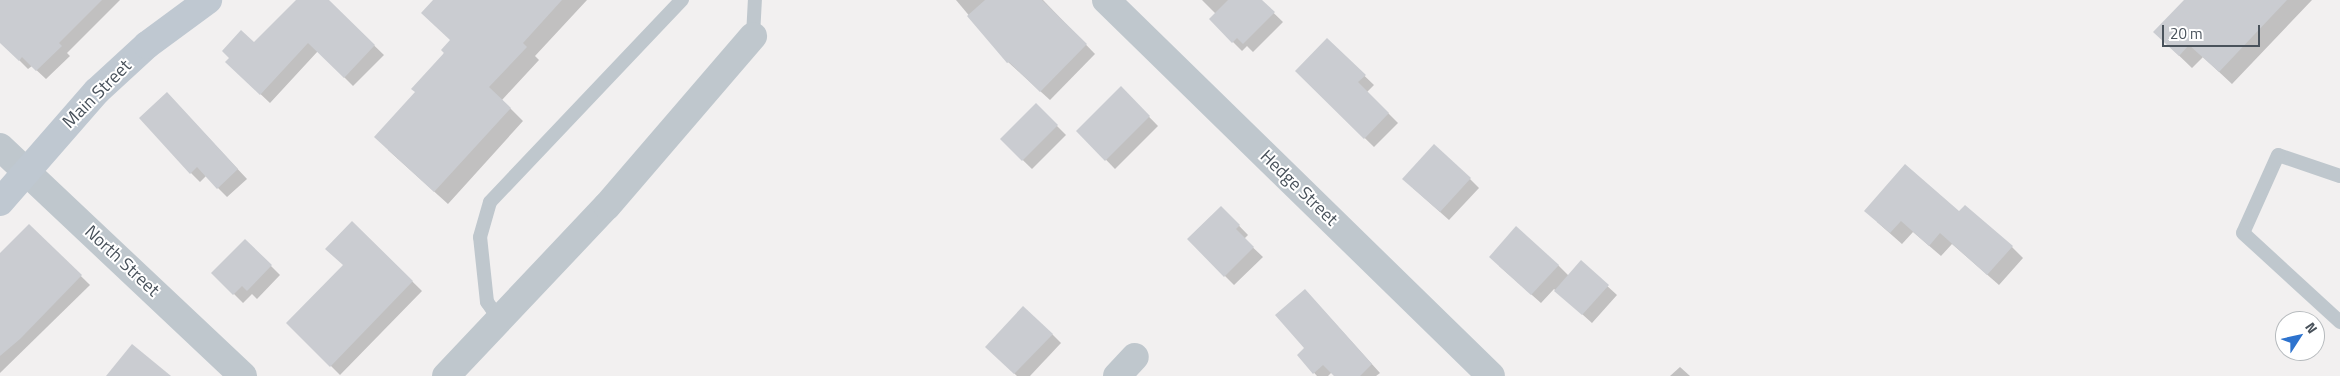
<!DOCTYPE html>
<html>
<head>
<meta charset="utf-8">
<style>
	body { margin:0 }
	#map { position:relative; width:2340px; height:376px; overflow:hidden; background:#f2f0f0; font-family:"Titillium Web",sans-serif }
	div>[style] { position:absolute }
	.shadow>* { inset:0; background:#0003 }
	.building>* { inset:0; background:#caccd1 }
	.lane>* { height:14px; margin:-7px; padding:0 7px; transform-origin:7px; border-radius:7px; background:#bfc7cd }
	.street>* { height:28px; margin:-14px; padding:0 14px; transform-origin:14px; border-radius:14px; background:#bfc7cd }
	.secondary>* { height:28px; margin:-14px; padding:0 14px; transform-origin:14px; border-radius:14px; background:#bfc8d1 }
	span { translate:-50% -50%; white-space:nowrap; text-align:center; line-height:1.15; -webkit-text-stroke:4px #fff; paint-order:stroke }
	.street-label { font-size:18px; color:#49525b }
	.north { position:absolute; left:2275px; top:311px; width:50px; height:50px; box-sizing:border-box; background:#fff; border:1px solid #b6babd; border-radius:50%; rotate:55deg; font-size:14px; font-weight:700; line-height:20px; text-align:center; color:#49525b }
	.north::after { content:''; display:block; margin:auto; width:18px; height:22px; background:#2d73ce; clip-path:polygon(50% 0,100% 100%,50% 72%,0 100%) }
	.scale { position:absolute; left:2162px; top:25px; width:98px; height:22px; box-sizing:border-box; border:2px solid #49525b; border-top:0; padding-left:6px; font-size:15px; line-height:18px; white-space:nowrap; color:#49525b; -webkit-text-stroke:4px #fff; paint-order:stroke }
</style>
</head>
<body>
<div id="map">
	<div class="shadow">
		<div style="clip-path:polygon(2px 0,120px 0,67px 53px,70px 56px,46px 79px,32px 66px,28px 69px,0 41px,0 2px)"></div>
		<div style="clip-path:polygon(298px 0,327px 0,384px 55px,353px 86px,318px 51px,270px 103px,236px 71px,231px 58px,254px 44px)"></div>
		<div style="clip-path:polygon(434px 0,587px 0,535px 56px,539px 60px,502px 100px,523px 121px,448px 204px,388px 150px,451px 41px)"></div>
		<div style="clip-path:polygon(956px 0,1043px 0,1095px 54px,1050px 100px,1008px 62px)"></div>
		<div style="clip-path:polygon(1202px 0,1260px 0,1283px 22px,1253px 52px,1247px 46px,1242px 51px,1210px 19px,1216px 14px)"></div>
		<div style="clip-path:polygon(2185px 0,2312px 0,2232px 84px,2203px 57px,2192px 68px,2168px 45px)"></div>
		<div style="clip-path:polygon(1327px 40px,1374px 85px,1367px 92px,1398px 123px,1374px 147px,1296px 71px)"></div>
		<div style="clip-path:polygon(1121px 88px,1158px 126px,1115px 169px,1078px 131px)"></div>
		<div style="clip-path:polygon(176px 103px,247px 179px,227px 197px,206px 176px,200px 182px,191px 173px)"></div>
		<div style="clip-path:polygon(1036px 105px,1066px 135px,1032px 169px,1001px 139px)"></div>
		<div style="clip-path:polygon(1470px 179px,1479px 188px,1449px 220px,1413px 188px)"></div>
		<div style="clip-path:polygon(1221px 207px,1248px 235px,1244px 239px,1263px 257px,1234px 285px,1188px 239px)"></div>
		<div style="clip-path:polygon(1959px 213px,2012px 247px,2023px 258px,1999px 285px,1952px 244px,1941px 256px,1913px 232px,1902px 244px,1877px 222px)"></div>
		<div style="clip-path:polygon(353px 223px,422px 291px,340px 375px,288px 323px,344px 266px)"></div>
		<div style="clip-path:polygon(29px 225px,90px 285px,0 373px,0 255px)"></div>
		<div style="clip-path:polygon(245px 240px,280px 275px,257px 299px,252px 294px,243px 303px,213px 273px)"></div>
		<div style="clip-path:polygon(1581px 262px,1617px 295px,1592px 323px,1554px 289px,1541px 303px,1499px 266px,1558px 265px,1569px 276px)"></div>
		<div style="clip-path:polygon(1313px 299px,1380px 373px,1376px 376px,1336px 376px,1332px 372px,1328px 376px,1317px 376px,1298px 355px,1306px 348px)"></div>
		<div style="clip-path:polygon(1052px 334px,1061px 343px,1030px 376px,1017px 376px,987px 347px)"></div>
		<div style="clip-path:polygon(1680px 367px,1690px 376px,1670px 376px)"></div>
	</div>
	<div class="building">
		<div style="clip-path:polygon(0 0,102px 0,59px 43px,62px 46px,36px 71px,22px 57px,19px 61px,0 43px)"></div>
		<div style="clip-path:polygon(296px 0,329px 0,375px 45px,344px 78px,308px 43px,260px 95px,225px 62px,229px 58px,222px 51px,241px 30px,254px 42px)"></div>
		<div style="clip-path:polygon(433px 0,562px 0,523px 43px,527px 47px,489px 87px,511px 108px,434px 192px,374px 137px,415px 92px,411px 89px,444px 53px,441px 50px,450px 40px,421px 13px)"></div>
		<div style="clip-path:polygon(985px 0,1042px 0,1087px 44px,1040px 92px,1009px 62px,1007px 63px,967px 16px)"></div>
		<div style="clip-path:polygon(1228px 0,1262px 0,1275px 12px,1243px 44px,1237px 38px,1232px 43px,1209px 19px)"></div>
		<div style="clip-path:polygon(2184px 0,2287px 0,2219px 72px,2189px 45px,2179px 56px,2153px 32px)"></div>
		<div style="clip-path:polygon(1327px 38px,1366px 75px,1358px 82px,1389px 113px,1364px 139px,1295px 71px)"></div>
		<div style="clip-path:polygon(1121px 86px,1150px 116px,1105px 161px,1076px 131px)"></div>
		<div style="clip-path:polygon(167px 92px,238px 169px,217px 189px,197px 167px,190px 174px,139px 118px)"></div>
		<div style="clip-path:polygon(1036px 103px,1058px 125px,1022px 161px,1000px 139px)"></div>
		<div style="clip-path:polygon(1434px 144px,1471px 178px,1440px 212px,1402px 179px)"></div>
		<div style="clip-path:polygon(1905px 164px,1959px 211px,1965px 205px,2013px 246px,1987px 275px,1940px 233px,1929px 246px,1901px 221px,1890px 233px,1864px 211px)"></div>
		<div style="clip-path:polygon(1221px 206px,1240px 225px,1236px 229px,1254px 247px,1224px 277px,1187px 239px)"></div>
		<div style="clip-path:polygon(352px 221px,413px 281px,330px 367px,286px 323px,343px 265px,325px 249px)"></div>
		<div style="clip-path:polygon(29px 224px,82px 275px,20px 339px,0 356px,0 253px)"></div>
		<div style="clip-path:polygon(1516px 226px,1559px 265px,1531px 295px,1489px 257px)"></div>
		<div style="clip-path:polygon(245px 239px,272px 265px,247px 291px,242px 286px,233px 295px,211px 273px)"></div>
		<div style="clip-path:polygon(1581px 260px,1609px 285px,1582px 315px,1554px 291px)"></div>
		<div style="clip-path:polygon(1305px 289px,1372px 364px,1360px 376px,1334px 376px,1323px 365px,1313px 374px,1297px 355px,1304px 348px,1275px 315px)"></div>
		<div style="clip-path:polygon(1023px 306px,1053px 334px,1014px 374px,985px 347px)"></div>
		<div style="clip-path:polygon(132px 344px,171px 376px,106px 376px)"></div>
	</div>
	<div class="lane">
		<div style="left:753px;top:36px;width:36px;rotate:-87deg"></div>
		<div style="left:2340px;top:176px;width:65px;rotate:-161.3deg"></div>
		<div style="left:2278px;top:155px;width:85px;rotate:114.2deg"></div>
		<div style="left:2243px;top:233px;width:132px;rotate:42.5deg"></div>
		<div style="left:499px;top:319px;width:21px;rotate:-125deg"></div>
		<div style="left:487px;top:302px;width:65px;rotate:-96.1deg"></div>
		<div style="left:480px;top:237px;width:36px;rotate:-74deg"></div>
		<div style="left:490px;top:202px;width:279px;rotate:-46.5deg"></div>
	</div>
	<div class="street">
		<div style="left:1106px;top:0;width:538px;rotate:44.32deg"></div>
		<div style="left:0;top:147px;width:334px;rotate:43.3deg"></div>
		<div style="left:446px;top:376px;width:234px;rotate:-46.6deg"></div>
		<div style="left:607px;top:206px;width:224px;rotate:-49.3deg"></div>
		<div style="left:1117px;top:376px;width:26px;rotate:-47deg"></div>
	</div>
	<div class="secondary">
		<div style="left:0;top:202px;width:147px;rotate:-48.9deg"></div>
		<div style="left:97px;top:91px;width:68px;rotate:-42.6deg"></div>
		<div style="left:147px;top:45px;width:76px;rotate:-36.4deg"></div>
	</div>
	<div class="street-label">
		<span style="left:97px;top:94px;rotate:-45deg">Main Street</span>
		<span style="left:1299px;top:188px;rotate:44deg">Hedge Street</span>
		<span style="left:122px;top:261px;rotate:43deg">North Street</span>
	</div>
	<div class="north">N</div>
	<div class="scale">20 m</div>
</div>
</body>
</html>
